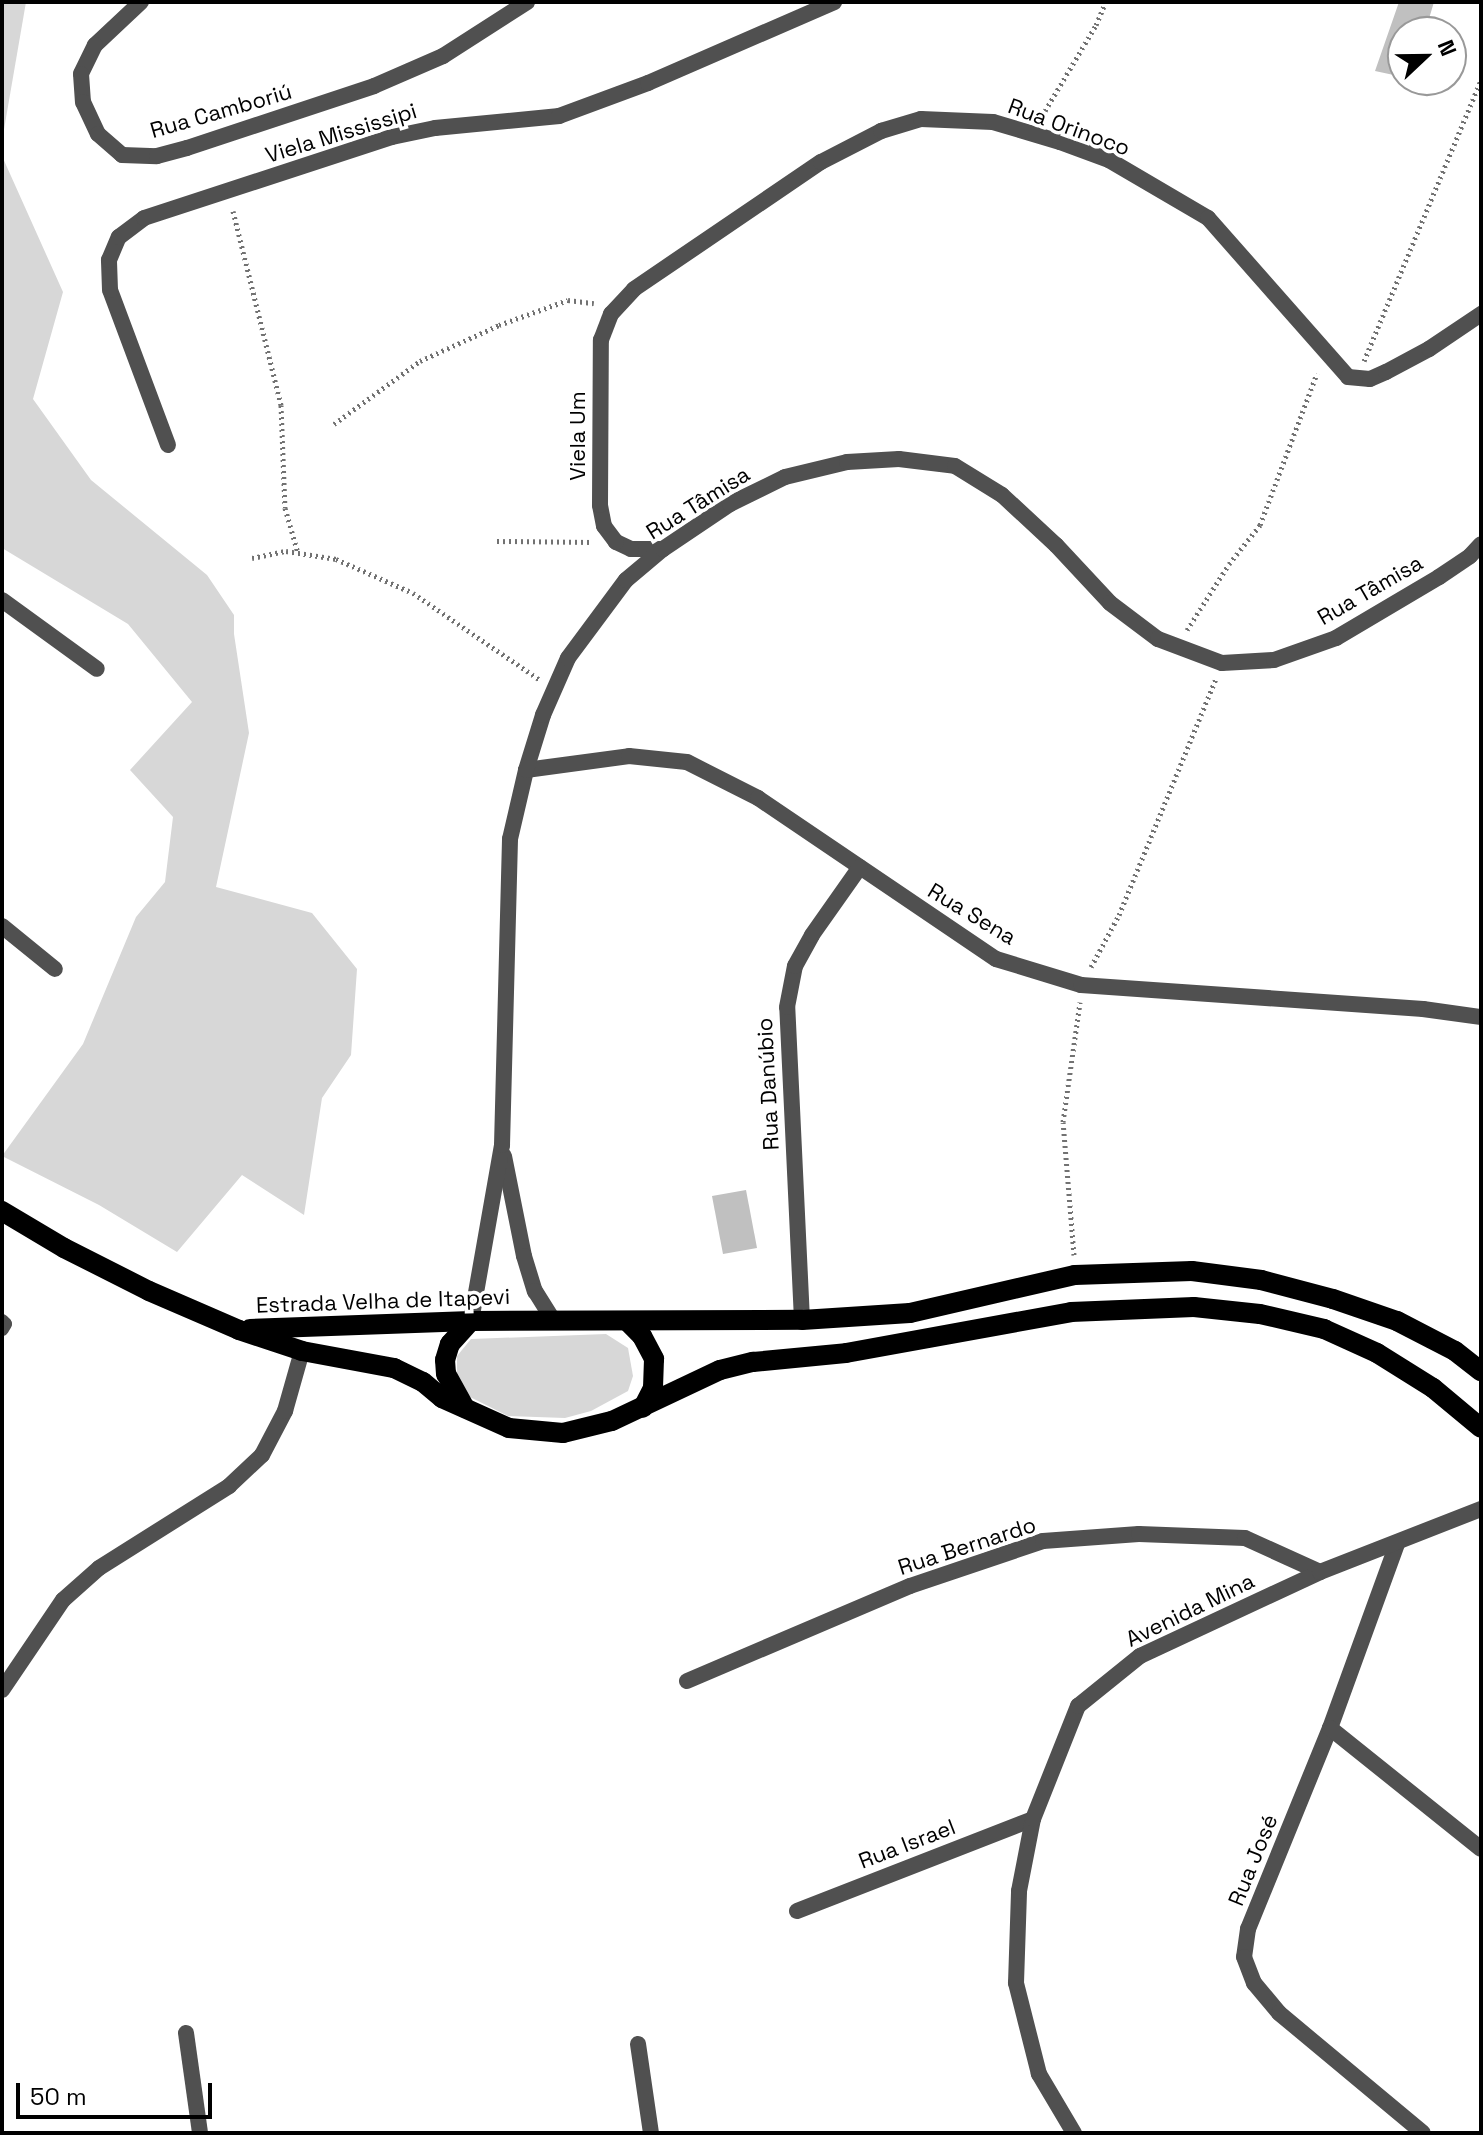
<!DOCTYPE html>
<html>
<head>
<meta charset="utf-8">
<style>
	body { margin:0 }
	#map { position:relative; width:1483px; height:2135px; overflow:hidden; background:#fff; font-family:"Space Grotesk",sans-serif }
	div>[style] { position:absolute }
	.green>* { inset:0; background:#d7d7d7 }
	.building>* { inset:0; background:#c0c0c0 }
	.path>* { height:5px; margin-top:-2.5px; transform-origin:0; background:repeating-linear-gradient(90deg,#727272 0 2px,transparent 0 6px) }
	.service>* { height:14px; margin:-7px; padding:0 7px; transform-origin:7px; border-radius:7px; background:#505050 }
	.minor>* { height:16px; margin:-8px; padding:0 8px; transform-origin:8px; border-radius:8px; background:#505050 }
	.primary>* { height:20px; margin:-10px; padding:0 10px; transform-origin:10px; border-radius:10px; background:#000 }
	span { translate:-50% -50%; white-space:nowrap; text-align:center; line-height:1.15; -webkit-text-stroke:7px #fff; paint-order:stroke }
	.street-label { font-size:22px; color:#000 }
	.frame { position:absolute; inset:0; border:4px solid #000; pointer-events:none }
	.north { position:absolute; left:1387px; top:16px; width:80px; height:80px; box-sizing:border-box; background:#fff; border:2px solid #999; border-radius:50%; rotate:68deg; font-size:22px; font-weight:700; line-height:32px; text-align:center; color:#000 }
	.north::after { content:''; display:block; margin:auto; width:28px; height:36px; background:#000; clip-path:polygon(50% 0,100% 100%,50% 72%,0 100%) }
	.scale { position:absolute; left:16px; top:2083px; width:196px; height:36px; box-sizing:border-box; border:4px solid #000; border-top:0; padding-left:10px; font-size:24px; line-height:28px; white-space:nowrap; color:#000; -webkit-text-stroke:6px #fff; paint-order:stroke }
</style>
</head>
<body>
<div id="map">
	<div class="green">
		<div style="clip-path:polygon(2px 2px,26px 2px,2px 141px)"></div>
		<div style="clip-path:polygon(2px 156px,63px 292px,33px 399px,91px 480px,207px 575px,234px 615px,234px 634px,249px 733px,216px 887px,312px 913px,357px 969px,351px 1055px,322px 1098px,304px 1215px,242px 1175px,177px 1252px,99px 1205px,2px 1156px,83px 1044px,136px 917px,165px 882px,173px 817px,130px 770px,192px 702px,128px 624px,2px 548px)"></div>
		<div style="clip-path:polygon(606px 1334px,628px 1348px,633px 1376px,628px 1391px,591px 1411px,565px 1418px,508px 1416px,468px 1396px,457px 1377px,457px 1356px,471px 1339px)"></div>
	</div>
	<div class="building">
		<div style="clip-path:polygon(1399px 2px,1434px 2px,1425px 32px,1403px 32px,1403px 77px,1375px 71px)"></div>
		<div style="clip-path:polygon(746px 1190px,757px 1248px,723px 1254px,712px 1196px)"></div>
	</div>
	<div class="path">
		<div style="left:1042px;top:116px;width:106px;rotate:-59.3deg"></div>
		<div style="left:1096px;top:25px;width:25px;rotate:-67deg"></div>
		<div style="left:233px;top:211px;width:200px;rotate:76.1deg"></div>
		<div style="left:281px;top:405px;width:103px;rotate:87.8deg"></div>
		<div style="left:285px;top:508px;width:47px;rotate:73.9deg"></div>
		<div style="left:1364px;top:361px;width:304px;rotate:-67.4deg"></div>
		<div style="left:334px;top:424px;width:107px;rotate:-36.2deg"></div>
		<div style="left:420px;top:361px;width:87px;rotate:-24.5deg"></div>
		<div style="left:499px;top:325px;width:73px;rotate:-19.9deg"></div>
		<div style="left:568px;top:300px;width:26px;rotate:7deg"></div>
		<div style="left:497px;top:541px;width:95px;rotate:0.6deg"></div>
		<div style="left:252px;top:558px;width:35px;rotate:-12deg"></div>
		<div style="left:286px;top:551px;width:51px;rotate:9.1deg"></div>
		<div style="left:336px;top:559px;width:84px;rotate:23.8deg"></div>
		<div style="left:413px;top:593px;width:154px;rotate:34.4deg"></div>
		<div style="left:1187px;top:630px;width:78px;rotate:-57.5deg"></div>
		<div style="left:1229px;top:564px;width:50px;rotate:-51.5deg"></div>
		<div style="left:1260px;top:525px;width:162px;rotate:-69.4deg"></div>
		<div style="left:1091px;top:967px;width:59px;rotate:-61.7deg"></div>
		<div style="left:1119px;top:915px;width:255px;rotate:-67.7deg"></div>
		<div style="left:1074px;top:1255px;width:133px;rotate:-94.7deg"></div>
		<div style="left:1063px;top:1122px;width:121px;rotate:-81.9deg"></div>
	</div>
	<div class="service">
		<div style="left:2px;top:1321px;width:4px;rotate:45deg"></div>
		<div style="left:5px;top:1324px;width:6px;rotate:121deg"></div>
	</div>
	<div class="minor">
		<div style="left:141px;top:2px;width:63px;rotate:136.9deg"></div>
		<div style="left:95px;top:45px;width:32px;rotate:116deg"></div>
		<div style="left:81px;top:74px;width:28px;rotate:86deg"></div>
		<div style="left:83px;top:102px;width:35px;rotate:65deg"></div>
		<div style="left:98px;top:134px;width:32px;rotate:41deg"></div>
		<div style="left:122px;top:155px;width:35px;rotate:2deg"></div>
		<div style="left:157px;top:156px;width:31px;rotate:-15deg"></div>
		<div style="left:187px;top:148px;width:197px;rotate:-18.3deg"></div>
		<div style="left:374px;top:86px;width:75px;rotate:-23.5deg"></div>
		<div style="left:443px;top:56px;width:100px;rotate:-32.7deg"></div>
		<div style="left:168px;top:445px;width:165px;rotate:-110.5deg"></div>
		<div style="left:110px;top:290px;width:30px;rotate:-92deg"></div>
		<div style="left:109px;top:260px;width:25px;rotate:-67deg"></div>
		<div style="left:119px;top:237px;width:31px;rotate:-37deg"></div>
		<div style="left:144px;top:218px;width:261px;rotate:-18.1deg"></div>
		<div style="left:392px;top:137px;width:44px;rotate:-11.8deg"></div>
		<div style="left:435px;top:128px;width:125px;rotate:-5.5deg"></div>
		<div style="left:559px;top:116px;width:95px;rotate:-20.3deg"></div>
		<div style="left:648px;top:83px;width:203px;rotate:-23.5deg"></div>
		<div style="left:663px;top:549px;width:32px;rotate:180deg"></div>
		<div style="left:631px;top:549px;width:17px;rotate:-155deg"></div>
		<div style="left:616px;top:542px;width:20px;rotate:-127deg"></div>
		<div style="left:604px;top:526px;width:21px;rotate:-101deg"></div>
		<div style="left:600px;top:505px;width:165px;rotate:-89.7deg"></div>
		<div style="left:601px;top:340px;width:28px;rotate:-69deg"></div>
		<div style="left:611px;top:314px;width:34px;rotate:-47deg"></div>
		<div style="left:634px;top:289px;width:226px;rotate:-34.2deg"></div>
		<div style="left:821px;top:162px;width:68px;rotate:-27.3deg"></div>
		<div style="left:881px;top:131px;width:42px;rotate:-16.7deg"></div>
		<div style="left:921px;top:119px;width:72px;rotate:2.4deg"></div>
		<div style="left:993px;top:122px;width:70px;rotate:16.6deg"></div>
		<div style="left:1060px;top:142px;width:52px;rotate:20.2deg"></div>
		<div style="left:1109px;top:160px;width:115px;rotate:30.4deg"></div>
		<div style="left:1208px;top:218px;width:212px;rotate:48.6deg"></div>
		<div style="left:1348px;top:377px;width:22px;rotate:5deg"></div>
		<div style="left:1370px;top:379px;width:17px;rotate:-24deg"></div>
		<div style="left:1386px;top:372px;width:49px;rotate:-28.1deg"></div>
		<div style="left:1429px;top:349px;width:63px;rotate:-33.9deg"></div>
		<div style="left:2px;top:600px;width:117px;rotate:36deg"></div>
		<div style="left:526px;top:770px;width:104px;rotate:-7.7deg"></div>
		<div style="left:629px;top:756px;width:58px;rotate:5.9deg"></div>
		<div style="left:687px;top:762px;width:80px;rotate:26.9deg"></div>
		<div style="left:758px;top:798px;width:287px;rotate:34.1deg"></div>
		<div style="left:996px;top:959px;width:89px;rotate:17deg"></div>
		<div style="left:1081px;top:985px;width:343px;rotate:4deg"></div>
		<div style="left:1423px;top:1009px;width:59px;rotate:7.9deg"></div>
		<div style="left:2px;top:926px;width:68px;rotate:39.1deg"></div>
		<div style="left:504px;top:1156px;width:102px;rotate:78.7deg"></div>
		<div style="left:524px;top:1256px;width:37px;rotate:73deg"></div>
		<div style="left:535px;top:1291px;width:36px;rotate:58deg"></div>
		<div style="left:802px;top:1320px;width:313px;rotate:-92.7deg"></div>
		<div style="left:787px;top:1007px;width:42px;rotate:-79deg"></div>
		<div style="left:795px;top:966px;width:35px;rotate:-61deg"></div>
		<div style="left:812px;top:935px;width:83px;rotate:-54.8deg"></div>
		<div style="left:471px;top:1321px;width:179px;rotate:-80deg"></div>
		<div style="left:502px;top:1145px;width:306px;rotate:-88.5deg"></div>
		<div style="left:510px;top:839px;width:71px;rotate:-76.9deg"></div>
		<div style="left:526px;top:770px;width:58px;rotate:-72.8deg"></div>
		<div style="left:543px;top:715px;width:62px;rotate:-66.3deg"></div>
		<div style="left:568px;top:658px;width:97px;rotate:-53.4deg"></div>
		<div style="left:626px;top:580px;width:48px;rotate:-40deg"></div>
		<div style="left:663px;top:549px;width:81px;rotate:-33.9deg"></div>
		<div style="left:730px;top:504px;width:61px;rotate:-26.1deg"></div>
		<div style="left:785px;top:477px;width:64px;rotate:-13.6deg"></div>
		<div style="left:847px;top:462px;width:52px;rotate:-3.3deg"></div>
		<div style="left:899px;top:459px;width:56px;rotate:7.1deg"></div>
		<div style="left:955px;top:466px;width:55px;rotate:31.7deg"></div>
		<div style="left:1002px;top:495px;width:74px;rotate:42.8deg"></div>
		<div style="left:1056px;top:545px;width:79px;rotate:47deg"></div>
		<div style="left:1110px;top:603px;width:60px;rotate:36.9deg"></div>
		<div style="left:1158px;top:639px;width:68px;rotate:20.6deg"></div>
		<div style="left:1222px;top:663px;width:52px;rotate:-3.3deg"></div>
		<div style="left:1274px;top:660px;width:66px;rotate:-19.5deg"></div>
		<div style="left:1336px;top:638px;width:120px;rotate:-30.6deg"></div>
		<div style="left:1439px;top:577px;width:37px;rotate:-34deg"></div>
		<div style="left:1470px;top:556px;width:16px;rotate:-47deg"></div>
		<div style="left:1397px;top:1544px;width:196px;rotate:110deg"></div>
		<div style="left:1330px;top:1728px;width:217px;rotate:112.2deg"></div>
		<div style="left:1248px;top:1929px;width:28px;rotate:98deg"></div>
		<div style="left:1244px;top:1957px;width:28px;rotate:69deg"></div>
		<div style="left:1254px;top:1983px;width:39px;rotate:50deg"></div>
		<div style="left:1279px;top:2013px;width:187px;rotate:39.8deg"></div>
		<div style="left:687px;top:1681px;width:242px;rotate:-23.1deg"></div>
		<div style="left:910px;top:1586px;width:140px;rotate:-18.7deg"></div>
		<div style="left:1043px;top:1541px;width:96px;rotate:-4.2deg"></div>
		<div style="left:1139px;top:1534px;width:106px;rotate:2.2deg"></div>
		<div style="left:1245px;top:1538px;width:82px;rotate:24.4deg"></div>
		<div style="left:2px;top:1690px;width:109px;rotate:-55.9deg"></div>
		<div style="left:63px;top:1600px;width:48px;rotate:-41.6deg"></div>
		<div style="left:99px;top:1568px;width:154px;rotate:-32.2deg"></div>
		<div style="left:229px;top:1486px;width:45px;rotate:-43.2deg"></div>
		<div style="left:262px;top:1455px;width:50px;rotate:-62.4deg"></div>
		<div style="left:285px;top:1411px;width:62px;rotate:-74.2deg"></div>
		<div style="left:1330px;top:1728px;width:193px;rotate:38.7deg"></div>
		<div style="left:797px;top:1911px;width:253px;rotate:-21.3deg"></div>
		<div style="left:186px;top:2033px;width:101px;rotate:82deg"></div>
		<div style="left:638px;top:2044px;width:90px;rotate:81.7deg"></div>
		<div style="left:1074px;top:2133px;width:69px;rotate:-120.7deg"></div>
		<div style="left:1039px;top:2074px;width:94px;rotate:-104.2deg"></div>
		<div style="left:1016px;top:1983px;width:92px;rotate:-88.1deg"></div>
		<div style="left:1019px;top:1891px;width:73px;rotate:-79deg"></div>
		<div style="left:1033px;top:1819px;width:122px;rotate:-68.3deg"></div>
		<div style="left:1078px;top:1706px;width:80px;rotate:-38.9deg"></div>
		<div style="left:1140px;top:1656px;width:199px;rotate:-25deg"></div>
		<div style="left:1320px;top:1572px;width:173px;rotate:-21.4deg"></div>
	</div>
	<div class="primary">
		<div style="left:2px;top:1211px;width:72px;rotate:30.8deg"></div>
		<div style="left:64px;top:1248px;width:95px;rotate:26.8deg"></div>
		<div style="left:149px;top:1291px;width:98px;rotate:23.4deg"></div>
		<div style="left:239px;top:1330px;width:66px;rotate:18.4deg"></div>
		<div style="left:302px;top:1351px;width:94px;rotate:10.5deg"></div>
		<div style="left:394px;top:1368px;width:32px;rotate:26deg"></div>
		<div style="left:423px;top:1382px;width:25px;rotate:40deg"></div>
		<div style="left:442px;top:1398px;width:73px;rotate:24.1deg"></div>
		<div style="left:509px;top:1428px;width:54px;rotate:5.3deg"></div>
		<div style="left:563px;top:1433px;width:50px;rotate:-13.8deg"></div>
		<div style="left:612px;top:1421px;width:119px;rotate:-25.3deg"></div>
		<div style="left:720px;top:1370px;width:34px;rotate:-14deg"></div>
		<div style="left:753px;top:1362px;width:93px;rotate:-5.5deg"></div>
		<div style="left:846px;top:1353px;width:229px;rotate:-10.3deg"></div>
		<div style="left:1071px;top:1312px;width:123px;rotate:-2.3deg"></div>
		<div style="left:1194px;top:1307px;width:66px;rotate:6.1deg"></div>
		<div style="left:1260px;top:1314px;width:66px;rotate:13.2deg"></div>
		<div style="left:1324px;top:1329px;width:58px;rotate:24.4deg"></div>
		<div style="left:1377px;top:1353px;width:66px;rotate:32deg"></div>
		<div style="left:1433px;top:1388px;width:62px;rotate:39.8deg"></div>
		<div style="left:627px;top:1321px;width:21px;rotate:45deg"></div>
		<div style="left:642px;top:1336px;width:26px;rotate:62deg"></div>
		<div style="left:654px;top:1359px;width:29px;rotate:92deg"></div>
		<div style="left:653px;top:1388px;width:22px;rotate:117deg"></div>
		<div style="left:250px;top:1329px;width:221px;rotate:-2.1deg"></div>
		<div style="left:471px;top:1321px;width:331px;rotate:-0.2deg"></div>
		<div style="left:802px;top:1320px;width:108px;rotate:-3.7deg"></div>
		<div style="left:910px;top:1313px;width:169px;rotate:-13deg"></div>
		<div style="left:1075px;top:1275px;width:117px;rotate:-2deg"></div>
		<div style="left:1192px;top:1271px;width:70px;rotate:7.4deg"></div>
		<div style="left:1261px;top:1280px;width:74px;rotate:14.8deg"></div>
		<div style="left:1333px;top:1299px;width:68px;rotate:19deg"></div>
		<div style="left:1397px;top:1321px;width:65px;rotate:27.3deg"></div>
		<div style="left:1455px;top:1351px;width:33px;rotate:38deg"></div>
		<div style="left:465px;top:1408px;width:39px;rotate:-119deg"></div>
		<div style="left:446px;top:1374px;width:14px;rotate:-94deg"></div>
		<div style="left:445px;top:1360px;width:17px;rotate:-73deg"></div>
		<div style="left:450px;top:1344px;width:31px;rotate:-48deg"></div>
	</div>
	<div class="street-label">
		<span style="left:221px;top:111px;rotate:-16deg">Rua Camboriú</span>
		<span style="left:1069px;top:127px;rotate:20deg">Rua Orinoco</span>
		<span style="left:341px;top:133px;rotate:-17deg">Viela Mississipi</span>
		<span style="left:578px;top:436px;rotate:-90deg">Viela Um</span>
		<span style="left:698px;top:503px;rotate:-32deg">Rua Tâmisa</span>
		<span style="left:1370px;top:590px;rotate:-30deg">Rua Tâmisa</span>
		<span style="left:972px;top:914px;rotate:31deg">Rua Sena</span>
		<span style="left:768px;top:1084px;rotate:-93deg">Rua Danúbio</span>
		<span style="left:383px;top:1301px;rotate:-2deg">Estrada Velha de Itapevi</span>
		<span style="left:967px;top:1546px;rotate:-18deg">Rua Bernardo</span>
		<span style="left:1190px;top:1610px;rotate:-26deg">Avenida Mina</span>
		<span style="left:907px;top:1844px;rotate:-21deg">Rua Israel</span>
		<span style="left:1253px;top:1860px;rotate:-68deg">Rua José</span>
	</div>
	<div class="frame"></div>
	<div class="north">N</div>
	<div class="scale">50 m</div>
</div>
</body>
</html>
